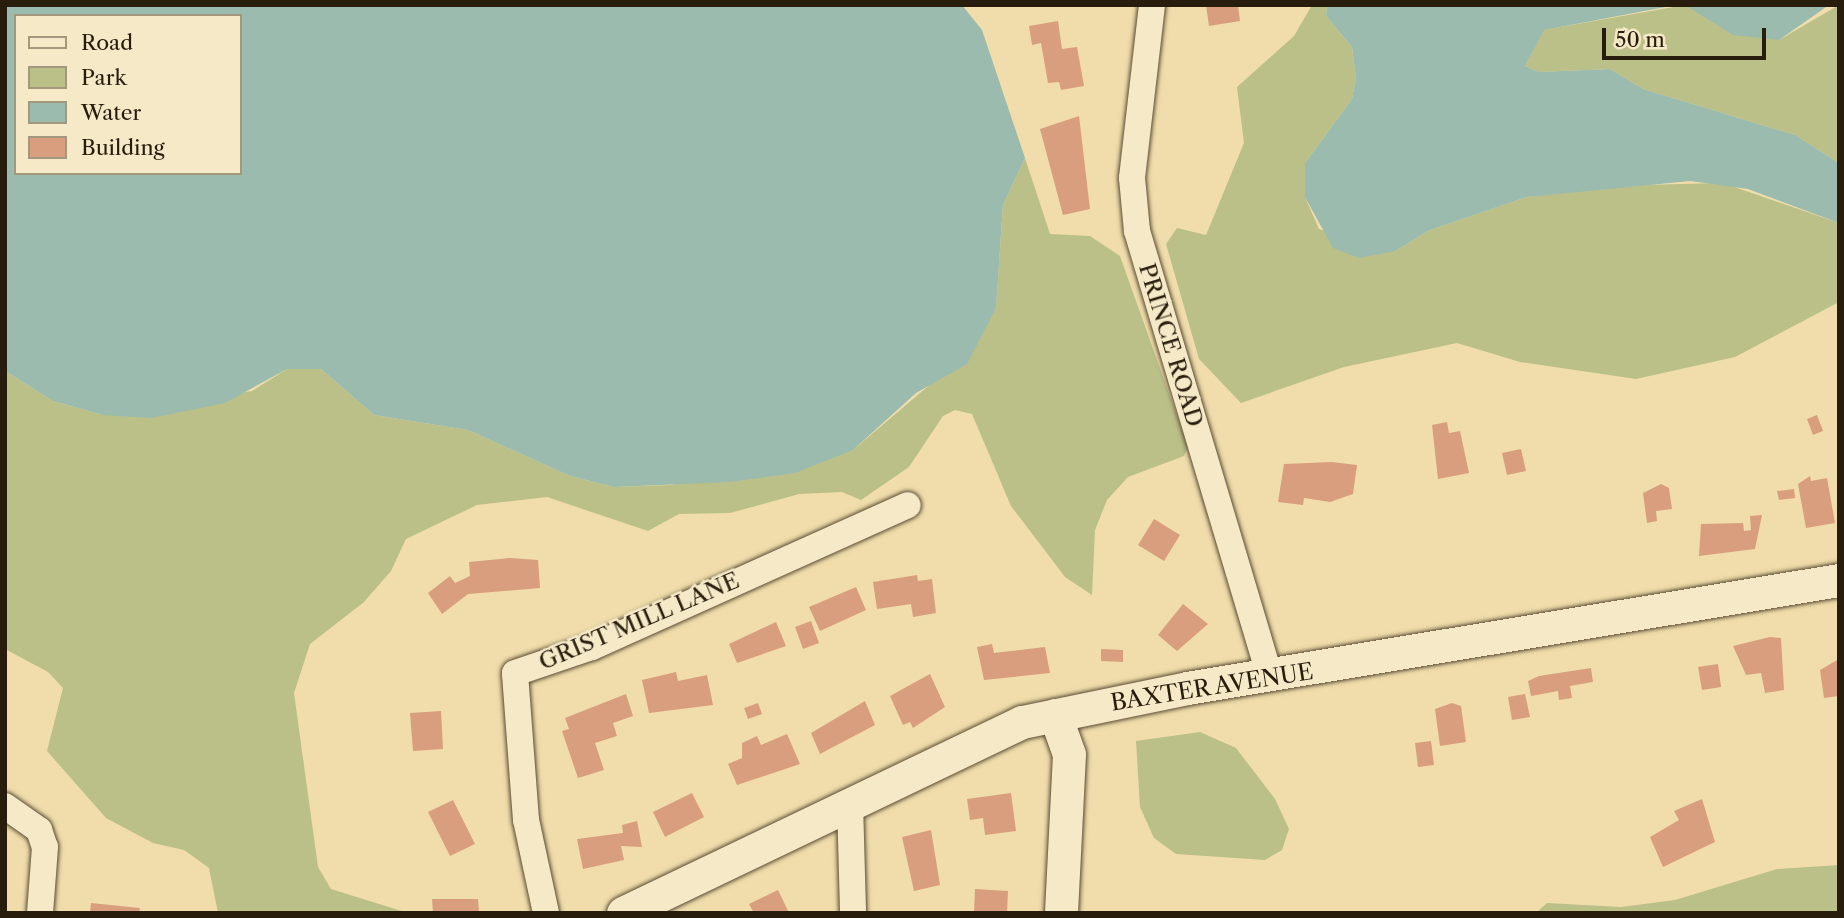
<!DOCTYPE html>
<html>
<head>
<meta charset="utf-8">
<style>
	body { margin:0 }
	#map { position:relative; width:1844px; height:918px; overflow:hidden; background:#f0ddab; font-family:"Libre Caslon Text",serif }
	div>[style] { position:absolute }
	.green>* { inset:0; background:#bbc088 }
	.water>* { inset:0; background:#9abbad }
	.building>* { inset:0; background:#d99e7d }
	.roads { filter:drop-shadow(0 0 2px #5a4c34) drop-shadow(0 0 2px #5a4c34) }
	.minor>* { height:26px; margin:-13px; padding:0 13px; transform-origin:13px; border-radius:13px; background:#f5e9c8 }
	.tertiary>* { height:33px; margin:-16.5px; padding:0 16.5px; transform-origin:16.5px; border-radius:16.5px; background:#f5e9c8 }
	span { translate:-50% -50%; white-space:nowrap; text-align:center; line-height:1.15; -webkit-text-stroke:5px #f5e9c8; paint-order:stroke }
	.street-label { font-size:23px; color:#281c0c }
	.frame { position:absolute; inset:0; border:7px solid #281c0c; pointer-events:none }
	.legend { position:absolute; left:14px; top:14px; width:228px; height:161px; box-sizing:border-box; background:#f5e9c8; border:2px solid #a3977d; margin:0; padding:9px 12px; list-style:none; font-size:21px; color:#281c0c }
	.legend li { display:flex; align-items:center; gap:14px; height:35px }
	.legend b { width:35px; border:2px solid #a3977d }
	.scale { position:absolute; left:1602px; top:28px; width:164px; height:32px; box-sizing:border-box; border:4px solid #281c0c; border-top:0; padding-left:9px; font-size:21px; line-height:24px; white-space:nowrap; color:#281c0c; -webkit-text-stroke:5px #f5e9c8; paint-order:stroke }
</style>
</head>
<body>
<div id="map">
	<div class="green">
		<div style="clip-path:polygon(1312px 5px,1327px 5px,1326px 16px,1352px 47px,1356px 78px,1352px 99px,1305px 163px,1305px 197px,1319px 229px,1395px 251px,1430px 230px,1527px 197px,1600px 186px,1723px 183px,1839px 223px,1839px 302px,1735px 357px,1636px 379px,1520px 362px,1457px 343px,1344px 367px,1241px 403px,1199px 359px,1166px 244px,1177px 228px,1206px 235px,1244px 143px,1237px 87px,1294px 36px)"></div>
		<div style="clip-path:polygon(1685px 5px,1779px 40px,1839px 5px,1839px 163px,1795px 135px,1643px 89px,1610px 69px,1539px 72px,1525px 66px,1543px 30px)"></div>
		<div style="clip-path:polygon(1025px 158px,1050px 234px,1090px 236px,1120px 256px,1188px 447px,1184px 456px,1128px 477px,1107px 500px,1095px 530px,1092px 595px,1065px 577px,1011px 506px,972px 414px,955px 410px,943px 416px,909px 467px,861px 500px,842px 492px,799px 494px,730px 513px,679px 514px,648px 531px,547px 497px,477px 505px,406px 539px,391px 571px,364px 602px,310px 644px,294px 693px,318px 867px,331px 889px,408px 913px,218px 913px,209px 868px,184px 850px,153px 843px,106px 818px,47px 751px,63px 688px,48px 672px,5px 649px,5px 371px,53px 401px,103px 415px,252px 391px,287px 369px,321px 369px,374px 415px,468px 430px,570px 476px,614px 487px,670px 485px,853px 450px,933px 382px,996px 308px,1003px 205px)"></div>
		<div style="clip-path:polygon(1200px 732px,1236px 748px,1275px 799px,1289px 829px,1282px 850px,1265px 860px,1176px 854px,1154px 838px,1140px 807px,1136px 741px)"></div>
		<div style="clip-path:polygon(1839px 865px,1839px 913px,1536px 913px,1547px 903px,1621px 907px,1675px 900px,1777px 869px)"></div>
	</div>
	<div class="water">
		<div style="clip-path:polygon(evenodd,5px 5px,962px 5px,982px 30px,1025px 158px,1003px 205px,996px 308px,967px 364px,916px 393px,853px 450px,795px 473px,730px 482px,614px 487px,570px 476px,468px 430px,374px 415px,321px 369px,287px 369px,225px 403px,151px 418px,103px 415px,53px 401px,5px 371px,5px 5px,16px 16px,240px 16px,240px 173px,16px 173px,16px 16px)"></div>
		<div style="clip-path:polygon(1327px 5px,1676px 5px,1544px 30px,1525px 66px,1539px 72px,1610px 69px,1643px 89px,1795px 135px,1839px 163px,1839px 223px,1748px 189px,1690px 181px,1527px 197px,1430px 230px,1395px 251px,1359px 258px,1333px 248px,1305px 197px,1305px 163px,1352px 99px,1356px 78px,1352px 47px,1326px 16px)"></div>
		<div style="clip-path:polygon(1685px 5px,1829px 5px,1779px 40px,1733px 35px)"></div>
	</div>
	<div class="building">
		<div style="clip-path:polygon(1206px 5px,1238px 5px,1240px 21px,1209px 26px)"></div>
		<div style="clip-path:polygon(1058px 21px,1062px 49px,1077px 47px,1084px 86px,1061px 90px,1059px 82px,1048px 83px,1041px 43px,1032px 45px,1029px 26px)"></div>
		<div style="clip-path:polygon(1079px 116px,1090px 209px,1063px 215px,1040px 129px)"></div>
		<div style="clip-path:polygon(1817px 415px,1823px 431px,1813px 435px,1807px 419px)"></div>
		<div style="clip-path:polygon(1447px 422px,1449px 433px,1460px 431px,1469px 473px,1438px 479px,1432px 425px)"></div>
		<div style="clip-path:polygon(1521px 449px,1526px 471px,1507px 475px,1502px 453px)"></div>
		<div style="clip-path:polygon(1332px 462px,1357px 465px,1353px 494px,1330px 502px,1304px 498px,1303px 505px,1278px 502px,1284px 464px)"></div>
		<div style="clip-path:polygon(1810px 476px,1811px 481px,1827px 478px,1835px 523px,1806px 528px,1798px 484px)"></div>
		<div style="clip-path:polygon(1661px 484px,1669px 488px,1672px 509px,1656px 511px,1657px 521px,1647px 523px,1643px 493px)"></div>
		<div style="clip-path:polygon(1794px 489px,1795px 498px,1779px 500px,1777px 491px)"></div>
		<div style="clip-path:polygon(1762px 515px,1755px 549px,1699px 556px,1701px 524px,1743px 523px,1744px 531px,1751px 530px,1750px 516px)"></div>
		<div style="clip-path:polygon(1154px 519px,1180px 535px,1164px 561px,1138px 545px)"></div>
		<div style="clip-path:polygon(510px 558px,538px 560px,540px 588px,468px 594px,442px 614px,428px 593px,450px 576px,455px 583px,470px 576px,469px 562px)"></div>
		<div style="clip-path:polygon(917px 575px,918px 581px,932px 579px,936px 613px,913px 617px,911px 604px,877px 609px,873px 582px)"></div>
		<div style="clip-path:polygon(856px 587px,866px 610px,820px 631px,809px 607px)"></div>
		<div style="clip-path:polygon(1183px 604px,1208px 624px,1177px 651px,1158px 635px)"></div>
		<div style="clip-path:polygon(811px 621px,819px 643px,803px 649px,795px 627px)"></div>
		<div style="clip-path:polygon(776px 622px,786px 646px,737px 663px,729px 644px)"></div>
		<div style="clip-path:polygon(1770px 637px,1781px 638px,1784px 690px,1765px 693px,1761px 673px,1746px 675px,1733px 646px)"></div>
		<div style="clip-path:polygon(992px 644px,994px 653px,1045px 647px,1050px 673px,984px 680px,977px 647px)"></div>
		<div style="clip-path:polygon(1101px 649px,1123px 650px,1123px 662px,1101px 661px)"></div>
		<div style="clip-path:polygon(1839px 659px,1839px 696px,1824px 698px,1820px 670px)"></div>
		<div style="clip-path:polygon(1718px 664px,1721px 687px,1702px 690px,1698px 667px)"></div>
		<div style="clip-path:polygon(1591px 668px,1593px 682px,1570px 686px,1572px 698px,1559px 700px,1558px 691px,1531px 696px,1528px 681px,1539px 676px)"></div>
		<div style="clip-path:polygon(676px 672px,678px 681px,707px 675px,713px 705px,649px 713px,642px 680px)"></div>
		<div style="clip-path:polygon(930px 674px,945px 707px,913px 728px,910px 722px,903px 725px,890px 696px)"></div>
		<div style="clip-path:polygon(626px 694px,633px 716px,613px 723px,617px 736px,595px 743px,604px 770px,578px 778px,562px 731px,569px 729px,565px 718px)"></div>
		<div style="clip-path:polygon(1525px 694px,1530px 717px,1512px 720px,1508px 697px)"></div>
		<div style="clip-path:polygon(865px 701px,875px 725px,820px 754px,811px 733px)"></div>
		<div style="clip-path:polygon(758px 703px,762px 714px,748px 719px,744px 708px)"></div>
		<div style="clip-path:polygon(1452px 703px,1461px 706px,1466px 742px,1440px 746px,1435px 709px)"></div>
		<div style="clip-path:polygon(441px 711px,443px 749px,413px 751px,410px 713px)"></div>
		<div style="clip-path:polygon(787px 734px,800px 764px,737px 785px,728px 764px,742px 758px,742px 743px,757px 736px,761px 745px)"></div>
		<div style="clip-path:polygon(1431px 741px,1434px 765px,1418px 767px,1415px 743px)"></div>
		<div style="clip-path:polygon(692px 793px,704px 817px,665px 837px,653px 812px)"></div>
		<div style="clip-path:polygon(1011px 793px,1016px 831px,985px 835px,983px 818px,970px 820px,967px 799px)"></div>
		<div style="clip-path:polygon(1702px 799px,1715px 842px,1663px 867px,1650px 837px,1679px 820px,1674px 811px)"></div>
		<div style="clip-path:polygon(453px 800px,475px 844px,450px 856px,428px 812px)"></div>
		<div style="clip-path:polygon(637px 821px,642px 847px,621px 846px,624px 860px,583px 869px,577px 839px,623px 833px,622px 825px)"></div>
		<div style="clip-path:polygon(931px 830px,940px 885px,914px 891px,902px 837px)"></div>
		<div style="clip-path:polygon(975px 889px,1008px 891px,1007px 913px,974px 913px)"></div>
		<div style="clip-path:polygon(778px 890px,789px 913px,754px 913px,749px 904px)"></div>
		<div style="clip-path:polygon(432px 899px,478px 899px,479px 913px,433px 913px)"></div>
		<div style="clip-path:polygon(91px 903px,140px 908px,139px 913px,90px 913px)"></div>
	</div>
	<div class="roads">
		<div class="minor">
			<div style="left:1152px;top:5px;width:174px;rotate:96.6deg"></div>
			<div style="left:1132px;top:178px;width:53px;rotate:84.6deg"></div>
			<div style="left:1137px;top:231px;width:465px;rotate:73.4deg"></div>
			<div style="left:850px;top:803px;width:110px;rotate:88.4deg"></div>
			<div style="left:5px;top:806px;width:42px;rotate:35.2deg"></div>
			<div style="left:39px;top:830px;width:18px;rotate:71deg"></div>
			<div style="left:45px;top:847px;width:66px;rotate:94.3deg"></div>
			<div style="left:546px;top:913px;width:95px;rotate:-102.1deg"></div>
			<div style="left:526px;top:820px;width:147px;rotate:-94.3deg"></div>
			<div style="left:515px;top:673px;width:81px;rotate:-18.7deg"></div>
			<div style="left:592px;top:647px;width:346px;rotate:-24.2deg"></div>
		</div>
		<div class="tertiary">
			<div style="left:1055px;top:715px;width:41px;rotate:70.3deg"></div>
			<div style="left:1069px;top:754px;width:159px;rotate:92.9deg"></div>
			<div style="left:623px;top:913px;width:442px;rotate:-25.6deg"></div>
			<div style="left:1022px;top:722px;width:168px;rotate:-11.6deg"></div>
			<div style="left:1187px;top:688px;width:661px;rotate:-9.41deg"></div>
		</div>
	</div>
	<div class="street-label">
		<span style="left:1171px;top:345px;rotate:73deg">PRINCE ROAD</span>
		<span style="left:639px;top:621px;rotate:-23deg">GRIST MILL LANE</span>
		<span style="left:1212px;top:687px;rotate:-9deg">BAXTER AVENUE</span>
	</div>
	<div class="frame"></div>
	<ul class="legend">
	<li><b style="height:9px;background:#f5e9c8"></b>Road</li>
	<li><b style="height:19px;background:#bbc088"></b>Park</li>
	<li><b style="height:19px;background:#9abbad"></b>Water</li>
	<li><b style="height:19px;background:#d99e7d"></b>Building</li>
	</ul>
	<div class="scale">50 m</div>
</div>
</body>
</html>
